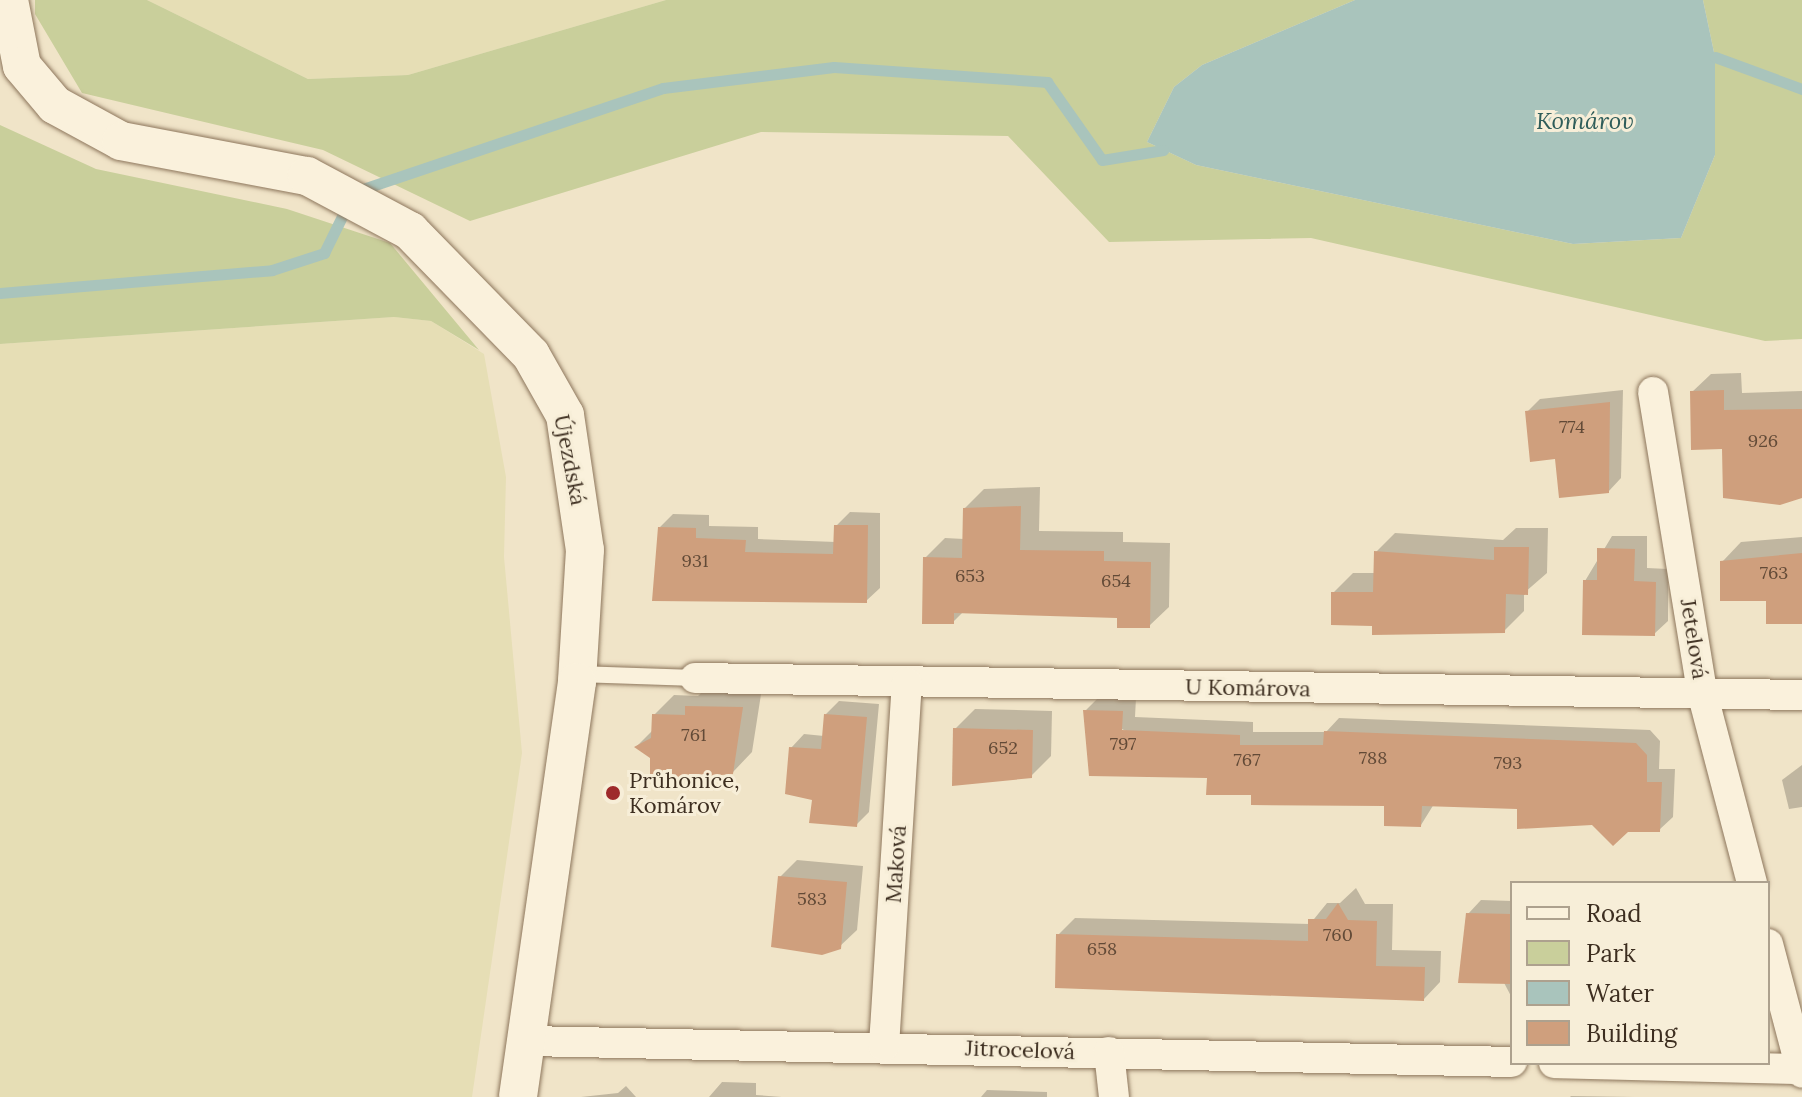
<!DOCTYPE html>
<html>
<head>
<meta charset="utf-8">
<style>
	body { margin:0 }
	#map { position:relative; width:1802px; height:1097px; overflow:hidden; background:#f0e4c8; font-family:Lora,serif }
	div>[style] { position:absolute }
	.farmland>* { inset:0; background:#e6deb5 }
	.green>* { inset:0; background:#c9cf9b }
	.water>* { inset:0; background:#a9c4bc }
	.shadow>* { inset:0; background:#0003 }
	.stream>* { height:11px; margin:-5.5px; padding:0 5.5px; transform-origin:5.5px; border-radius:5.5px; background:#a9c4bc }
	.building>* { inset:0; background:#cf9f7d }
	.roads { filter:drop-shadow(0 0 2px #8d765c) drop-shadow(0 0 2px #8d765c) }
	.service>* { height:16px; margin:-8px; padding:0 8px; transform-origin:8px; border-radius:8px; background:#faf1dc }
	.minor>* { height:30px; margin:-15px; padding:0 15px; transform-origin:15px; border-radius:15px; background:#faf1dc }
	.tertiary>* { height:38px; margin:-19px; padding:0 19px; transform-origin:19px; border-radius:19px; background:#faf1dc }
	.dots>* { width:22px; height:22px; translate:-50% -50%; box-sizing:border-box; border:4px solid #f7eed8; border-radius:50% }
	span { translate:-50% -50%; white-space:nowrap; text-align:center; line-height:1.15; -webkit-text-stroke:6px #f7eed8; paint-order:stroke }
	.number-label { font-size:18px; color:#624a37 }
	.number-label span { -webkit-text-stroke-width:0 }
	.street-label { font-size:22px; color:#3d2e20 }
	.poi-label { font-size:22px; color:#3d2e20 }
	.left { translate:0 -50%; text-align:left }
	.water-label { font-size:24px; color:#2f5d5a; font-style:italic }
	.legend { position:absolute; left:1510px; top:881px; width:260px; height:184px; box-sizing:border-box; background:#f7eed8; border:2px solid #ada18e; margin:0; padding:10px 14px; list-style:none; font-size:24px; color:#3d2e20 }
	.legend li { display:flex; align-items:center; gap:16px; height:40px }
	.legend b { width:40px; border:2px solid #ada18e }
</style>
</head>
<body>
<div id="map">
	<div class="farmland">
		<div style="clip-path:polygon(147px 0,666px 0,408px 75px,308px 79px)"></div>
		<div style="clip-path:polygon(394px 317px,431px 321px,484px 354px,506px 477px,504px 557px,522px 753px,472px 1097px,0 1097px,0 344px)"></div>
	</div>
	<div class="green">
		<div style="clip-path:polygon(35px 0,147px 0,308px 79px,408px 75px,666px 0,1355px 0,1202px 65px,1174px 87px,1147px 142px,1196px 165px,1573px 244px,1681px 238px,1715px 155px,1715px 57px,1703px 0,1802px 0,1802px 339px,1765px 341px,1311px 238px,1109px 242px,1008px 136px,761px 132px,470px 221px,323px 150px,82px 93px,35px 14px)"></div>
		<div style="clip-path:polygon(0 125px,96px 169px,287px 209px,390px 243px,479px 350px,431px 321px,394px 317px,0 344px)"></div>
	</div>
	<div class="water">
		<div style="clip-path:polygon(1355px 0,1703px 0,1715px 57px,1715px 155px,1681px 238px,1573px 244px,1196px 165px,1147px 142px,1174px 87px,1202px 65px)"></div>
	</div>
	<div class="shadow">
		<div style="clip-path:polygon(1741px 373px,1742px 393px,1802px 391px,1802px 498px,1724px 447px,1692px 392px,1711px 374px)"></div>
		<div style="clip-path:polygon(1623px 390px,1621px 478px,1608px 492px,1557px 457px,1527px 412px,1540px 399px)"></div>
		<div style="clip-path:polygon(1040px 487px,1039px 531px,1123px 532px,1123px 542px,1170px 543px,1169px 607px,1149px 626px,1119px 616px,964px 611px,953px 622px,925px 558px,945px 538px,964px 539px,965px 508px,984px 489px)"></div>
		<div style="clip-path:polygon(850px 512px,880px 513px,880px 588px,866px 601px,660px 527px,673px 514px,709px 515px,709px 526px,758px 527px,758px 539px,836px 542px,836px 526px)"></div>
		<div style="clip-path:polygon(1516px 528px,1548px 528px,1547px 573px,1524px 593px,1524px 611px,1504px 631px,1374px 624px,1333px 593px,1353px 573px,1375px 573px,1376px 552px,1395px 533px,1503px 540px)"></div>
		<div style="clip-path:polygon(1612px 536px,1647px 536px,1647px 568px,1668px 569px,1668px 621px,1654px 634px,1585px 581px)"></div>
		<div style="clip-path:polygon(1802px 537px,1802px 622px,1722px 562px,1741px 542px)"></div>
		<div style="clip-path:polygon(707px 687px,762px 688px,752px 752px,733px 772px,652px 779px,652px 757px,637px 746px,653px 730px,654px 715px,674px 695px,698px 696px)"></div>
		<div style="clip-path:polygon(1099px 697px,1136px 698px,1135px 717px,1253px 722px,1253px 732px,1326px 732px,1339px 718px,1650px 730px,1660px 741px,1659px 769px,1675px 769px,1673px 817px,1659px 830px,1520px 807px,1434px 804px,1421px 825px,1386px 804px,1253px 793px,1085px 711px)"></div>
		<div style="clip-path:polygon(839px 701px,879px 704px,869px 812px,856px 825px,791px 748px,804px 734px,824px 736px,826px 714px)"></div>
		<div style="clip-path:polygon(975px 709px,1052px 711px,1051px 756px,1031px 776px,955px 729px)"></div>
		<div style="clip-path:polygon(1802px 765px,1802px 807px,1789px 809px,1782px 780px)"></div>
		<div style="clip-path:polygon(797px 860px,863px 866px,857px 930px,839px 947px,780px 877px)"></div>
		<div style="clip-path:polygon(1356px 888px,1365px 904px,1393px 904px,1392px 950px,1441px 951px,1440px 982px,1424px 999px,1058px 935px,1075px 918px,1310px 924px,1327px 903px,1340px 903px)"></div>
		<div style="clip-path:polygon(1481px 900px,1512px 901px,1512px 998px,1468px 914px)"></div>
		<div style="clip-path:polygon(722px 1082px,756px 1083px,756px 1095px,782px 1097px,709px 1097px)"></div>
		<div style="clip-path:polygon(626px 1086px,636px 1097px,581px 1097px,618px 1093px)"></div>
		<div style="clip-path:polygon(987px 1090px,1047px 1092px,1047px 1097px,981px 1097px)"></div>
		<div style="clip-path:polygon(1571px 1096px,1635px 1097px,1570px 1097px)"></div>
	</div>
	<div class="stream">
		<div style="left:1715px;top:57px;width:93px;rotate:20.2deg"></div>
		<div style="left:0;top:293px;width:273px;rotate:-4.8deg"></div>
		<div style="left:272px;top:270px;width:55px;rotate:-18.1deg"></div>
		<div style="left:324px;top:253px;width:68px;rotate:-63.8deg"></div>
		<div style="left:354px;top:192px;width:326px;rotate:-18.6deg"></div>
		<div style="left:663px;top:88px;width:172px;rotate:-7deg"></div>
		<div style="left:834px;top:67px;width:214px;rotate:4deg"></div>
		<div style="left:1047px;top:82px;width:95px;rotate:54.8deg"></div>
		<div style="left:1102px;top:160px;width:62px;rotate:-9.3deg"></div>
	</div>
	<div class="building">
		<div style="clip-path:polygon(1724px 390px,1724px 410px,1802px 409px,1802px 498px,1780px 505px,1723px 498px,1722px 449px,1691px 450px,1690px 391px)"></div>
		<div style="clip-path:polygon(1610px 402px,1609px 493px,1559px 498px,1555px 459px,1530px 462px,1525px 411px)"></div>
		<div style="clip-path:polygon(1021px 506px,1020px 550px,1104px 551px,1104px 561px,1151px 562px,1150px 628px,1117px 628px,1117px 618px,954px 613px,954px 624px,922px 624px,923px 557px,962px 558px,963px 508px)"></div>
		<div style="clip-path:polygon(834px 525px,868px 525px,867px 603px,652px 601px,658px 527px,696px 528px,696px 538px,746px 540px,745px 552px,833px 554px)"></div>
		<div style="clip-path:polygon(1494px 547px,1529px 547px,1528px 595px,1506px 594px,1505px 633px,1372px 635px,1372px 626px,1331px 625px,1331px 592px,1373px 592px,1374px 551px,1494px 560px)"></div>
		<div style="clip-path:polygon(1597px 548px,1635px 549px,1634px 581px,1656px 582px,1655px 636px,1582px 635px,1583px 580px,1597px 580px)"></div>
		<div style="clip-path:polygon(1802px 553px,1802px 624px,1766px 624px,1766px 601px,1720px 601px,1720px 561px)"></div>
		<div style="clip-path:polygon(685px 706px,743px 707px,733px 774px,650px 781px,650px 758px,634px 747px,651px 738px,652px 714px,685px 715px)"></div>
		<div style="clip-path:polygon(1083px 710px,1123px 711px,1122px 730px,1240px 735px,1240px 745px,1323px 745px,1324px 731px,1636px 743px,1647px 755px,1647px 782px,1662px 782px,1660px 832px,1628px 832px,1613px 846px,1592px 825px,1517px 829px,1517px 809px,1422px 806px,1421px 827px,1384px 826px,1384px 806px,1251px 805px,1251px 795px,1206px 795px,1207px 778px,1089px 776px)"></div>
		<div style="clip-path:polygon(824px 714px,867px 717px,857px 827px,809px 823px,812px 800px,785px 794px,789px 747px,821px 749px)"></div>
		<div style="clip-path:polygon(953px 728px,1033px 730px,1032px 778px,952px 786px)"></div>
		<div style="clip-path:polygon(778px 876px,847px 882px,841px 949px,822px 955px,771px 947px)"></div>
		<div style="clip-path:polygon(1338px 903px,1348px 920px,1377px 921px,1376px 966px,1425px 967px,1424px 1001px,1055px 988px,1056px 934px,1308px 941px,1308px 919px,1326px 919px)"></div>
		<div style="clip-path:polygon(1466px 913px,1512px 914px,1512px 984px,1458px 983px)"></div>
	</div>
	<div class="roads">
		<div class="service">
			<div style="left:578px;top:674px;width:117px;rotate:2deg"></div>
		</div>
		<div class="minor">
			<div style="left:1653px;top:392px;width:308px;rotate:80.7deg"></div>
			<div style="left:1703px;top:696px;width:193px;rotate:75.3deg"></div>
			<div style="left:695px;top:678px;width:1107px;rotate:0.88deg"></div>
			<div style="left:1768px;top:944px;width:133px;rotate:75.2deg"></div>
			<div style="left:528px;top:1041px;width:984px;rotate:1.22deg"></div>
			<div style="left:884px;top:1046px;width:364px;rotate:-86.4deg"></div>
			<div style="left:1109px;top:1052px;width:45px;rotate:83.7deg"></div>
			<div style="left:1554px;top:1063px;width:247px;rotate:1.4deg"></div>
		</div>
		<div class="tertiary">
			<div style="left:9px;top:0;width:67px;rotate:78.9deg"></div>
			<div style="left:22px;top:66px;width:51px;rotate:49.8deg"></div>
			<div style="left:55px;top:105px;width:75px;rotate:28.6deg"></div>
			<div style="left:121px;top:141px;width:189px;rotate:10.7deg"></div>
			<div style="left:307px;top:176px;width:117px;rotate:28.1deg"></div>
			<div style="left:410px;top:231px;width:173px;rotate:45.7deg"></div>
			<div style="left:531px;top:355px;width:69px;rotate:60.5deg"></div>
			<div style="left:565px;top:415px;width:136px;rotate:81.6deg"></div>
			<div style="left:585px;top:550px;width:132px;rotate:93.5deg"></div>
			<div style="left:577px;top:682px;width:419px;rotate:98.1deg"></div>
		</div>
	</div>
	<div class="dots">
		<div style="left:613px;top:793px;background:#9e2a2b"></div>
	</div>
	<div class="number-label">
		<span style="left:1572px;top:427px">774</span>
		<span style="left:1763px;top:441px">926</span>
		<span style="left:695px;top:561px">931</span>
		<span style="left:1774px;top:573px">763</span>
		<span style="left:970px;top:576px">653</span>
		<span style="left:1116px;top:581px">654</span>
		<span style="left:694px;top:735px">761</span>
		<span style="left:1123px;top:744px">797</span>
		<span style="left:1003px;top:748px">652</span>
		<span style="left:1373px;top:758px">788</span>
		<span style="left:1247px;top:760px">767</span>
		<span style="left:1508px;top:763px">793</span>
		<span style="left:812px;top:899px">583</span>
		<span style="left:1338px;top:935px">760</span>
		<span style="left:1102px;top:949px">658</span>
	</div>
	<div class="street-label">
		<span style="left:570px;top:460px;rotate:79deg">Újezdská</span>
		<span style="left:1694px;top:639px;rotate:81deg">Jetelová</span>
		<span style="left:1248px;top:688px;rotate:1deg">U Komárova</span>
		<span style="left:896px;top:864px;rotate:-86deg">Maková</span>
		<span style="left:1020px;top:1050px;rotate:2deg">Jitrocelová</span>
	</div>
	<div class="poi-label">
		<span class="left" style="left:629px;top:793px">Průhonice,<br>Komárov</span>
	</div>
	<div class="water-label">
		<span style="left:1585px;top:121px">Komárov</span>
	</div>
	<ul class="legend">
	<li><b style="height:10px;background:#faf1dc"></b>Road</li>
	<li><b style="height:22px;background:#c9cf9b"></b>Park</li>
	<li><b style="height:22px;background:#a9c4bc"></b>Water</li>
	<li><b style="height:22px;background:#cf9f7d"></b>Building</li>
	</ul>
</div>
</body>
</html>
